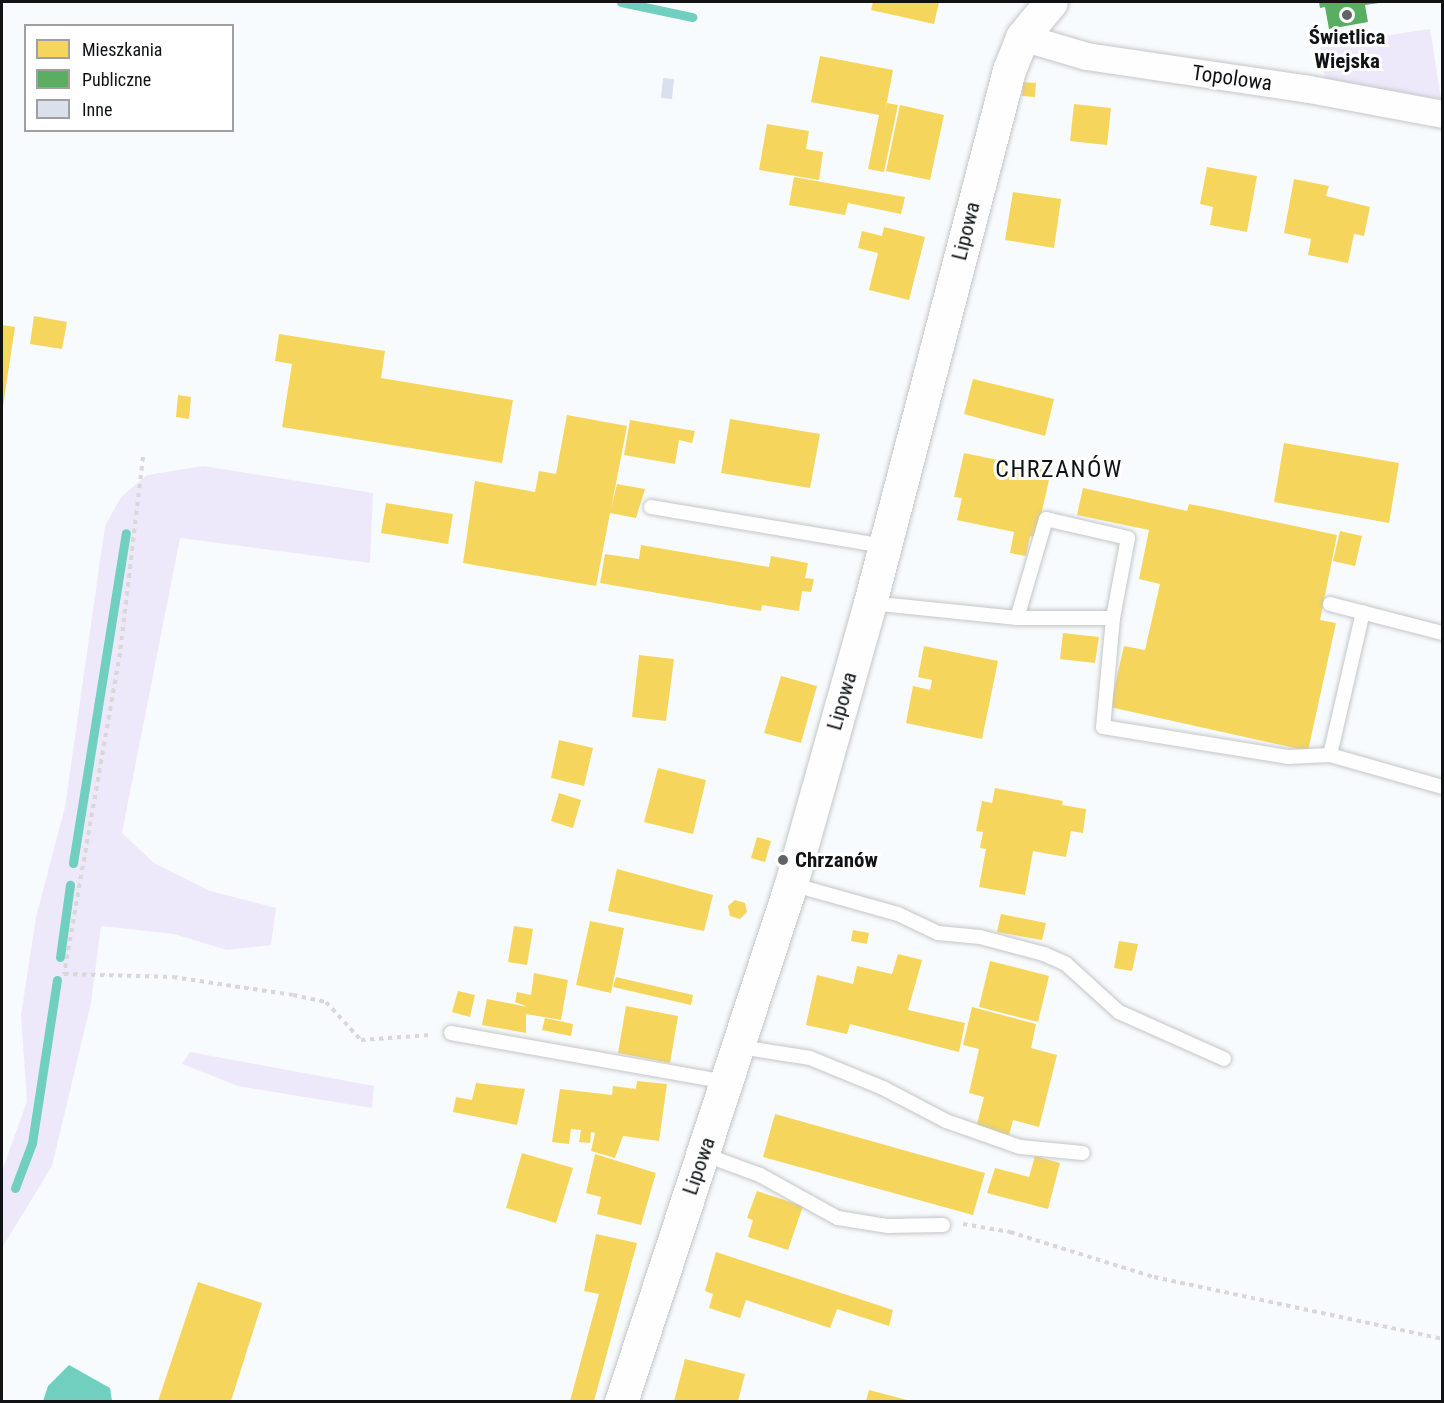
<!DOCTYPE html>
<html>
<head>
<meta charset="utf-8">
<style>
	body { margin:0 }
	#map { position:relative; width:1444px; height:1403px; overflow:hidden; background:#f8fbfd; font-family:"Roboto Condensed",sans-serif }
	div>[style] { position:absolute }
	.green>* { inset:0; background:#ede9fb }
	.water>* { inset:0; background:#70cfbf }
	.homes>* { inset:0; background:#f6d55c }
	.public>* { inset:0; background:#5aae61 }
	.stream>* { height:9px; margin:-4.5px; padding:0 4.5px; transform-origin:4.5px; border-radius:4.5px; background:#70cfbf }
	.building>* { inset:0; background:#dae0ec }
	.path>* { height:4px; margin-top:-2px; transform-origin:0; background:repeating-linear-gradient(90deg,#d7d8d8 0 4.5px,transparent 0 9px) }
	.roads { filter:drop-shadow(0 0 2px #c3c6c7) drop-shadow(0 0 2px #c3c6c7) }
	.service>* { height:14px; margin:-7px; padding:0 7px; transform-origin:7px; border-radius:7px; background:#fefeff }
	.minor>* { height:27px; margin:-13.5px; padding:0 13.5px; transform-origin:13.5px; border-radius:13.5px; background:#fefeff }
	.tertiary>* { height:33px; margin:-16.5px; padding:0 16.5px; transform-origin:16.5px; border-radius:16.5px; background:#fefeff }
	.dots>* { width:16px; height:16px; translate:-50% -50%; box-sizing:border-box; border:3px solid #fff; border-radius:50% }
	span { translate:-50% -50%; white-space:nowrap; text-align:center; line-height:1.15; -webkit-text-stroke:6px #fff; paint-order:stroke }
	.poi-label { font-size:21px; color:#101214; font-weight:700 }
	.left { translate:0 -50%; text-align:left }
	.street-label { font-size:21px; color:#101214 }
	.quarter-label { font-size:24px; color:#101214; letter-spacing:1.5px }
	.frame { position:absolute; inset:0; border:3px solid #101214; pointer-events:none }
	.legend { position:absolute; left:24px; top:24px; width:210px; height:108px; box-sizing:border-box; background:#fff; border:2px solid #9fa0a1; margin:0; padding:8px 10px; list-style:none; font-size:18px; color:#101214 }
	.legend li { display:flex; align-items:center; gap:12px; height:30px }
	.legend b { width:30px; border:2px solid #9fa0a1 }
</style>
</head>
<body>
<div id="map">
	<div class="green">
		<div style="clip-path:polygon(1430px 29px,1441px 99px,1325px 80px,1320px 45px)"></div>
		<div style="clip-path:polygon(203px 466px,373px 493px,370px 563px,180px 538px,122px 833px,154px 863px,210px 891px,276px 908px,271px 945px,227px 950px,174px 934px,101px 926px,91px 1003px,52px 1166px,2px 1248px,2px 1171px,27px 1101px,21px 1015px,36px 917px,65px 807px,105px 526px,121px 497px,147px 475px)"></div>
		<div style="clip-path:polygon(190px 1052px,374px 1086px,372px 1108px,238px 1086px,182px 1064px)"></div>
	</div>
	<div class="water">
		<div style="clip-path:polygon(69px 1365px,110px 1388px,112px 1401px,43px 1401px,48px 1386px)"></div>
	</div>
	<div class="homes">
		<div style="clip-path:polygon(873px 2px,939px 2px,934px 24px,871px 10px)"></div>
		<div style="clip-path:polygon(820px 56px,893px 70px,884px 117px,887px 103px,898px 105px,884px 172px,868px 169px,879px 115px,811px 102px)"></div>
		<div style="clip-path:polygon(1023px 82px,1036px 83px,1035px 97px,1022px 96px)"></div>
		<div style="clip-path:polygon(1074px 104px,1111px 108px,1107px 145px,1070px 141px)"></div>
		<div style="clip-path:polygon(900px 105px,944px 115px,930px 180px,886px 171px)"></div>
		<div style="clip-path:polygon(767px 124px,809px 131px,806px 149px,823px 152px,819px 180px,759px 170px)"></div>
		<div style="clip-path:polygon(1207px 167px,1257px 176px,1247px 232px,1210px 225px,1213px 207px,1200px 204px)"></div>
		<div style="clip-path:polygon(794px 177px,905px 197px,901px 214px,848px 203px,845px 215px,789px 205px)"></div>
		<div style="clip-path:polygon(1294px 179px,1329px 186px,1326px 196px,1370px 207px,1364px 236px,1354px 234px,1348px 263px,1308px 255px,1311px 239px,1284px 233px)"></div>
		<div style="clip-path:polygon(1013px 192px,1061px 199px,1054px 248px,1005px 240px)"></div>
		<div style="clip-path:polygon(884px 227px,925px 237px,909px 300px,869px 290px,878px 253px,858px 248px,862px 231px,882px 236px)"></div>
		<div style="clip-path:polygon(34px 316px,67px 322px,62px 349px,30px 344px)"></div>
		<div style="clip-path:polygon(2px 325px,15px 327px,3px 406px,2px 406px)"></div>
		<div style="clip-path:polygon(279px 334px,385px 351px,381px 378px,513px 400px,502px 463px,282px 427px,292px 364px,275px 361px)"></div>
		<div style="clip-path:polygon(973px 379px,1054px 399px,1045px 436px,964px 414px)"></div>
		<div style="clip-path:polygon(178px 395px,191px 397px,189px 419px,176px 417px)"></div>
		<div style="clip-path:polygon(567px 415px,627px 426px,611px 509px,617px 484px,645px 489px,636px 518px,610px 513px,596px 586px,463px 563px,475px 481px,535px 492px,539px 471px,556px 474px)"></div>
		<div style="clip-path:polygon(730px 419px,820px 434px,810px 488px,721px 473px)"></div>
		<div style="clip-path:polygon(630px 420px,695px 431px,692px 443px,679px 440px,675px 464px,624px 455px)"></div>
		<div style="clip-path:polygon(1284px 443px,1399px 463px,1389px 523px,1274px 502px)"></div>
		<div style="clip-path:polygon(964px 453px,1051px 471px,1036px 537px,1030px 536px,1026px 556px,1010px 553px,1014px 532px,957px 520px,962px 498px,954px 497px)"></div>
		<div style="clip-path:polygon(1083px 488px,1187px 511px,1189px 504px,1210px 508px,1337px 535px,1320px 620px,1336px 623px,1308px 751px,1110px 707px,1124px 646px,1145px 650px,1160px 584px,1139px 579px,1149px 530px,1077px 515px)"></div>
		<div style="clip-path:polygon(386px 503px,453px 514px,448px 544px,381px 533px)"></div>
		<div style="clip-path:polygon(1340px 531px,1362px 536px,1355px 566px,1333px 561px)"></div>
		<div style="clip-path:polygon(641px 545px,769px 567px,771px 556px,808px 563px,805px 578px,814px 579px,811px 592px,802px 591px,799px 611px,762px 605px,761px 611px,600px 583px,605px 554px,639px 559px)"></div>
		<div style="clip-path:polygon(1063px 633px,1099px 637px,1095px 663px,1060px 659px)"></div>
		<div style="clip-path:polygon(924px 646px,998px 661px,982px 739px,906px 723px,913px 686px,930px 690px,932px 680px,918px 677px)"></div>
		<div style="clip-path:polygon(639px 655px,674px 659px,666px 721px,632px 717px)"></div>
		<div style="clip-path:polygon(781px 676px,817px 686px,801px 743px,764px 733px)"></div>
		<div style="clip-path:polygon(559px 740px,593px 748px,584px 786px,551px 778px)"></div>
		<div style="clip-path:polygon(658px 768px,706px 780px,693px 834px,644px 822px)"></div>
		<div style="clip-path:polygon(995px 788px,1063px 801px,1062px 805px,1086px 809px,1083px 833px,1071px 831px,1066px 857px,1033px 851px,1025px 895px,979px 887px,986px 849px,980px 848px,983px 832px,976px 831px,982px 801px,992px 803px)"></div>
		<div style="clip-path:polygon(559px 793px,581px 800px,573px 828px,551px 821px)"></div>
		<div style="clip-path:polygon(757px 837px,771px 841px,765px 862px,751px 858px)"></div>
		<div style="clip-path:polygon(617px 869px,713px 895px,704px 931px,608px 911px)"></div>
		<div style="clip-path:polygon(735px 900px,745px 903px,747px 912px,740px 919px,730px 916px,728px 906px)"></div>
		<div style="clip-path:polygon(1001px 914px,1046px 923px,1042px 940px,997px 932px)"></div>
		<div style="clip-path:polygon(590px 921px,624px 928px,611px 993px,576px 985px)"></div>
		<div style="clip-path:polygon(514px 926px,533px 929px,527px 965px,508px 962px)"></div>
		<div style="clip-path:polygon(853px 930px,869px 933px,867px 944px,851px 941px)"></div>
		<div style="clip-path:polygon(1119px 941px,1138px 944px,1132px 971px,1114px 968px)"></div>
		<div style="clip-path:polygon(898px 954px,922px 960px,908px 1010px,965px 1023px,959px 1052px,850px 1024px,847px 1034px,806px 1025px,817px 975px,853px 984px,857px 966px,892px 974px)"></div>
		<div style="clip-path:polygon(990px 961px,1049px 976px,1038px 1022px,979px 1007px)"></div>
		<div style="clip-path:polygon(534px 973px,568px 980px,561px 1020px,526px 1014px,526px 1033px,482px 1025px,487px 999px,528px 1007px,515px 1002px,517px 992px,531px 995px)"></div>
		<div style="clip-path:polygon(616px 977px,693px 995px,691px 1005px,613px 987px)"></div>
		<div style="clip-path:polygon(458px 991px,475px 995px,470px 1017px,452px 1012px)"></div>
		<div style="clip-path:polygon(626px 1006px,678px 1016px,670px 1063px,618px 1053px)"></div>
		<div style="clip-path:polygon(972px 1007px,1036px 1024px,1031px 1048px,1057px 1055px,1039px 1127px,1013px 1120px,1009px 1135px,976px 1128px,984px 1097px,969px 1093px,979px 1049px,963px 1045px)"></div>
		<div style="clip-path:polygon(545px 1018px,573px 1024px,571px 1036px,542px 1030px)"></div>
		<div style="clip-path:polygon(637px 1081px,667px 1084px,659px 1141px,623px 1136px,615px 1158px,591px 1151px,595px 1133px,591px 1132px,590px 1143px,579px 1142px,581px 1130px,571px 1129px,569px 1144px,552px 1142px,560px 1089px,612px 1095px,613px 1086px,636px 1089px)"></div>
		<div style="clip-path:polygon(476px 1083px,525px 1089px,517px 1125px,453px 1112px,456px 1097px,472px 1100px)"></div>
		<div style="clip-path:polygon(775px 1114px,985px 1173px,973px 1215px,763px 1157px)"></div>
		<div style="clip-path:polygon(522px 1153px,573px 1168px,556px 1223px,506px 1208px)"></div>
		<div style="clip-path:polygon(595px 1154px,656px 1173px,641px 1225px,597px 1214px,601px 1197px,586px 1193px)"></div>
		<div style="clip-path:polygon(1035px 1156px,1060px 1163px,1048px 1209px,987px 1193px,995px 1168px,1029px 1177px)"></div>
		<div style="clip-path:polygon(757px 1191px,803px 1206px,788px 1250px,748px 1237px,753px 1220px,747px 1218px)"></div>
		<div style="clip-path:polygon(596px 1234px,637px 1243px,594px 1401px,570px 1401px,599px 1294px,584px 1291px)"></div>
		<div style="clip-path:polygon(716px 1252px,893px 1310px,889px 1326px,837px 1309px,830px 1328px,746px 1300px,740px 1318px,709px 1308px,713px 1294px,705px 1291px)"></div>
		<div style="clip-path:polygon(198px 1282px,262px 1303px,231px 1401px,158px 1401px)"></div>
		<div style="clip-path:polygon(685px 1359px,745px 1374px,738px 1401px,674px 1401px)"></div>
		<div style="clip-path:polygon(869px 1390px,911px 1401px,866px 1401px)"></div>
	</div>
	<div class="public">
		<div style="clip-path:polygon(1319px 2px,1379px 2px,1379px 3px,1365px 5px,1368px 22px,1329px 29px,1325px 7px,1320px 8px)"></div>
	</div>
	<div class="stream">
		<div style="left:621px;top:2px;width:73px;rotate:11.9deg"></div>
		<div style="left:73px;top:863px;width:334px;rotate:-80.9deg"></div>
		<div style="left:60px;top:957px;width:73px;rotate:-82.1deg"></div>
		<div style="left:15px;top:1188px;width:48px;rotate:-69.3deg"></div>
		<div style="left:32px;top:1143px;width:165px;rotate:-81.3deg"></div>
	</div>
	<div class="building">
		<div style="clip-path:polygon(663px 78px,674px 79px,672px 99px,661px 98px)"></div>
	</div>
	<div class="path">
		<div style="left:143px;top:457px;width:197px;rotate:96.7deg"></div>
		<div style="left:120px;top:653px;width:326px;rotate:99.9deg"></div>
		<div style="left:64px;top:974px;width:109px;rotate:1.6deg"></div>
		<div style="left:173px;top:977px;width:121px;rotate:8.5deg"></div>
		<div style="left:293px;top:995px;width:34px;rotate:12deg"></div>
		<div style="left:326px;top:1002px;width:52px;rotate:47.4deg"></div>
		<div style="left:361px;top:1040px;width:69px;rotate:-4.1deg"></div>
		<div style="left:963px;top:1224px;width:48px;rotate:9.7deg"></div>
		<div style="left:1010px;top:1232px;width:151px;rotate:17.4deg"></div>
		<div style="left:1154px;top:1277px;width:295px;rotate:12.1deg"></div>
	</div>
	<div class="roads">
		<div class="service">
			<div style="left:651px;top:507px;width:237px;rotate:9.5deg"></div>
			<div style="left:870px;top:603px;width:148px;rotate:5.8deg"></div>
			<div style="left:1017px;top:618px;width:96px"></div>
			<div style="left:1113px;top:618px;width:81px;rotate:-79.4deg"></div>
			<div style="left:1128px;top:538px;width:84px;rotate:-167deg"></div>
			<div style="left:1046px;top:519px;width:103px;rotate:106.3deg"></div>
			<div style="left:1330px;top:604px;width:116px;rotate:14.5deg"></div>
			<div style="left:1363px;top:612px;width:147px;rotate:103deg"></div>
			<div style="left:1330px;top:755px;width:116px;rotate:15.9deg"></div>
			<div style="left:1113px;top:618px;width:109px;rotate:95.2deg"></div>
			<div style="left:1103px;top:727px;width:187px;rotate:9.2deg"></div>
			<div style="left:1288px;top:757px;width:42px;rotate:-2.7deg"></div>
			<div style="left:791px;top:884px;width:111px;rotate:15.7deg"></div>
			<div style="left:898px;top:914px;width:44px;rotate:25.4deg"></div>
			<div style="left:938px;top:933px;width:42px;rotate:5.4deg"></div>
			<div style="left:980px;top:937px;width:66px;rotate:14.9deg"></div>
			<div style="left:1044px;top:954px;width:24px;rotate:24deg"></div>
			<div style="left:1066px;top:964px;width:72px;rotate:42.2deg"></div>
			<div style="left:1119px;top:1012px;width:115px;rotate:24.1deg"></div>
			<div style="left:451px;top:1033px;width:279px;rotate:10.1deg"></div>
			<div style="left:740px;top:1047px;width:71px;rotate:8.9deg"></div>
			<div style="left:810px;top:1058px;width:79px;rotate:22.3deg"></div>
			<div style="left:883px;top:1088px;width:71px;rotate:27.6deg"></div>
			<div style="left:946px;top:1121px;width:78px;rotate:19.4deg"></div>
			<div style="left:1020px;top:1147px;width:63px;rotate:5.4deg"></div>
			<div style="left:703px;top:1154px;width:61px;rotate:20.2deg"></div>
			<div style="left:760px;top:1175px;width:89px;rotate:28.9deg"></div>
			<div style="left:838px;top:1218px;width:51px;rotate:9.1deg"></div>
			<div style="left:888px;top:1226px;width:55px;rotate:-1deg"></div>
		</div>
		<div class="minor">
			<div style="left:1022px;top:37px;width:67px;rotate:16.5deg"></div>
			<div style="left:1086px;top:56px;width:225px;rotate:8.4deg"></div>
			<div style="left:1309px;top:89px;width:135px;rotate:10.6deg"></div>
		</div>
		<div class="tertiary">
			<div style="left:621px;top:1402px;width:545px;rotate:-71.83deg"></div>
			<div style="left:791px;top:884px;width:292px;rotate:-74.3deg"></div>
			<div style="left:870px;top:603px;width:551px;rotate:-75.38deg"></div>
			<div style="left:1009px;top:70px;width:35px;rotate:-68deg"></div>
			<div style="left:1022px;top:37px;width:45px;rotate:-50.4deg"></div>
		</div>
	</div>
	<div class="dots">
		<div style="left:1347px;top:15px;background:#616466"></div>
		<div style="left:783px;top:860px;background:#616466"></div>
	</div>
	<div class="poi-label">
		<span style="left:1347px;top:49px">Świetlica<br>Wiejska</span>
		<span class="left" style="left:795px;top:860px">Chrzanów</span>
	</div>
	<div class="street-label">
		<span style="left:1232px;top:78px;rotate:8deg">Topolowa</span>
		<span style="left:966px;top:231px;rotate:-76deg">Lipowa</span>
		<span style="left:842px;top:701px;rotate:-74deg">Lipowa</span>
		<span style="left:699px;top:1166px;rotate:-71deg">Lipowa</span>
	</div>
	<div class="quarter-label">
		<span style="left:1059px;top:470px">CHRZANÓW</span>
	</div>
	<div class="frame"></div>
	<ul class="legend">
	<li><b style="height:16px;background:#f6d55c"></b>Mieszkania</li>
	<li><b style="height:16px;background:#5aae61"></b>Publiczne</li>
	<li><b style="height:16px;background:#dae0ec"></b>Inne</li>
	</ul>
</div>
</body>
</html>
